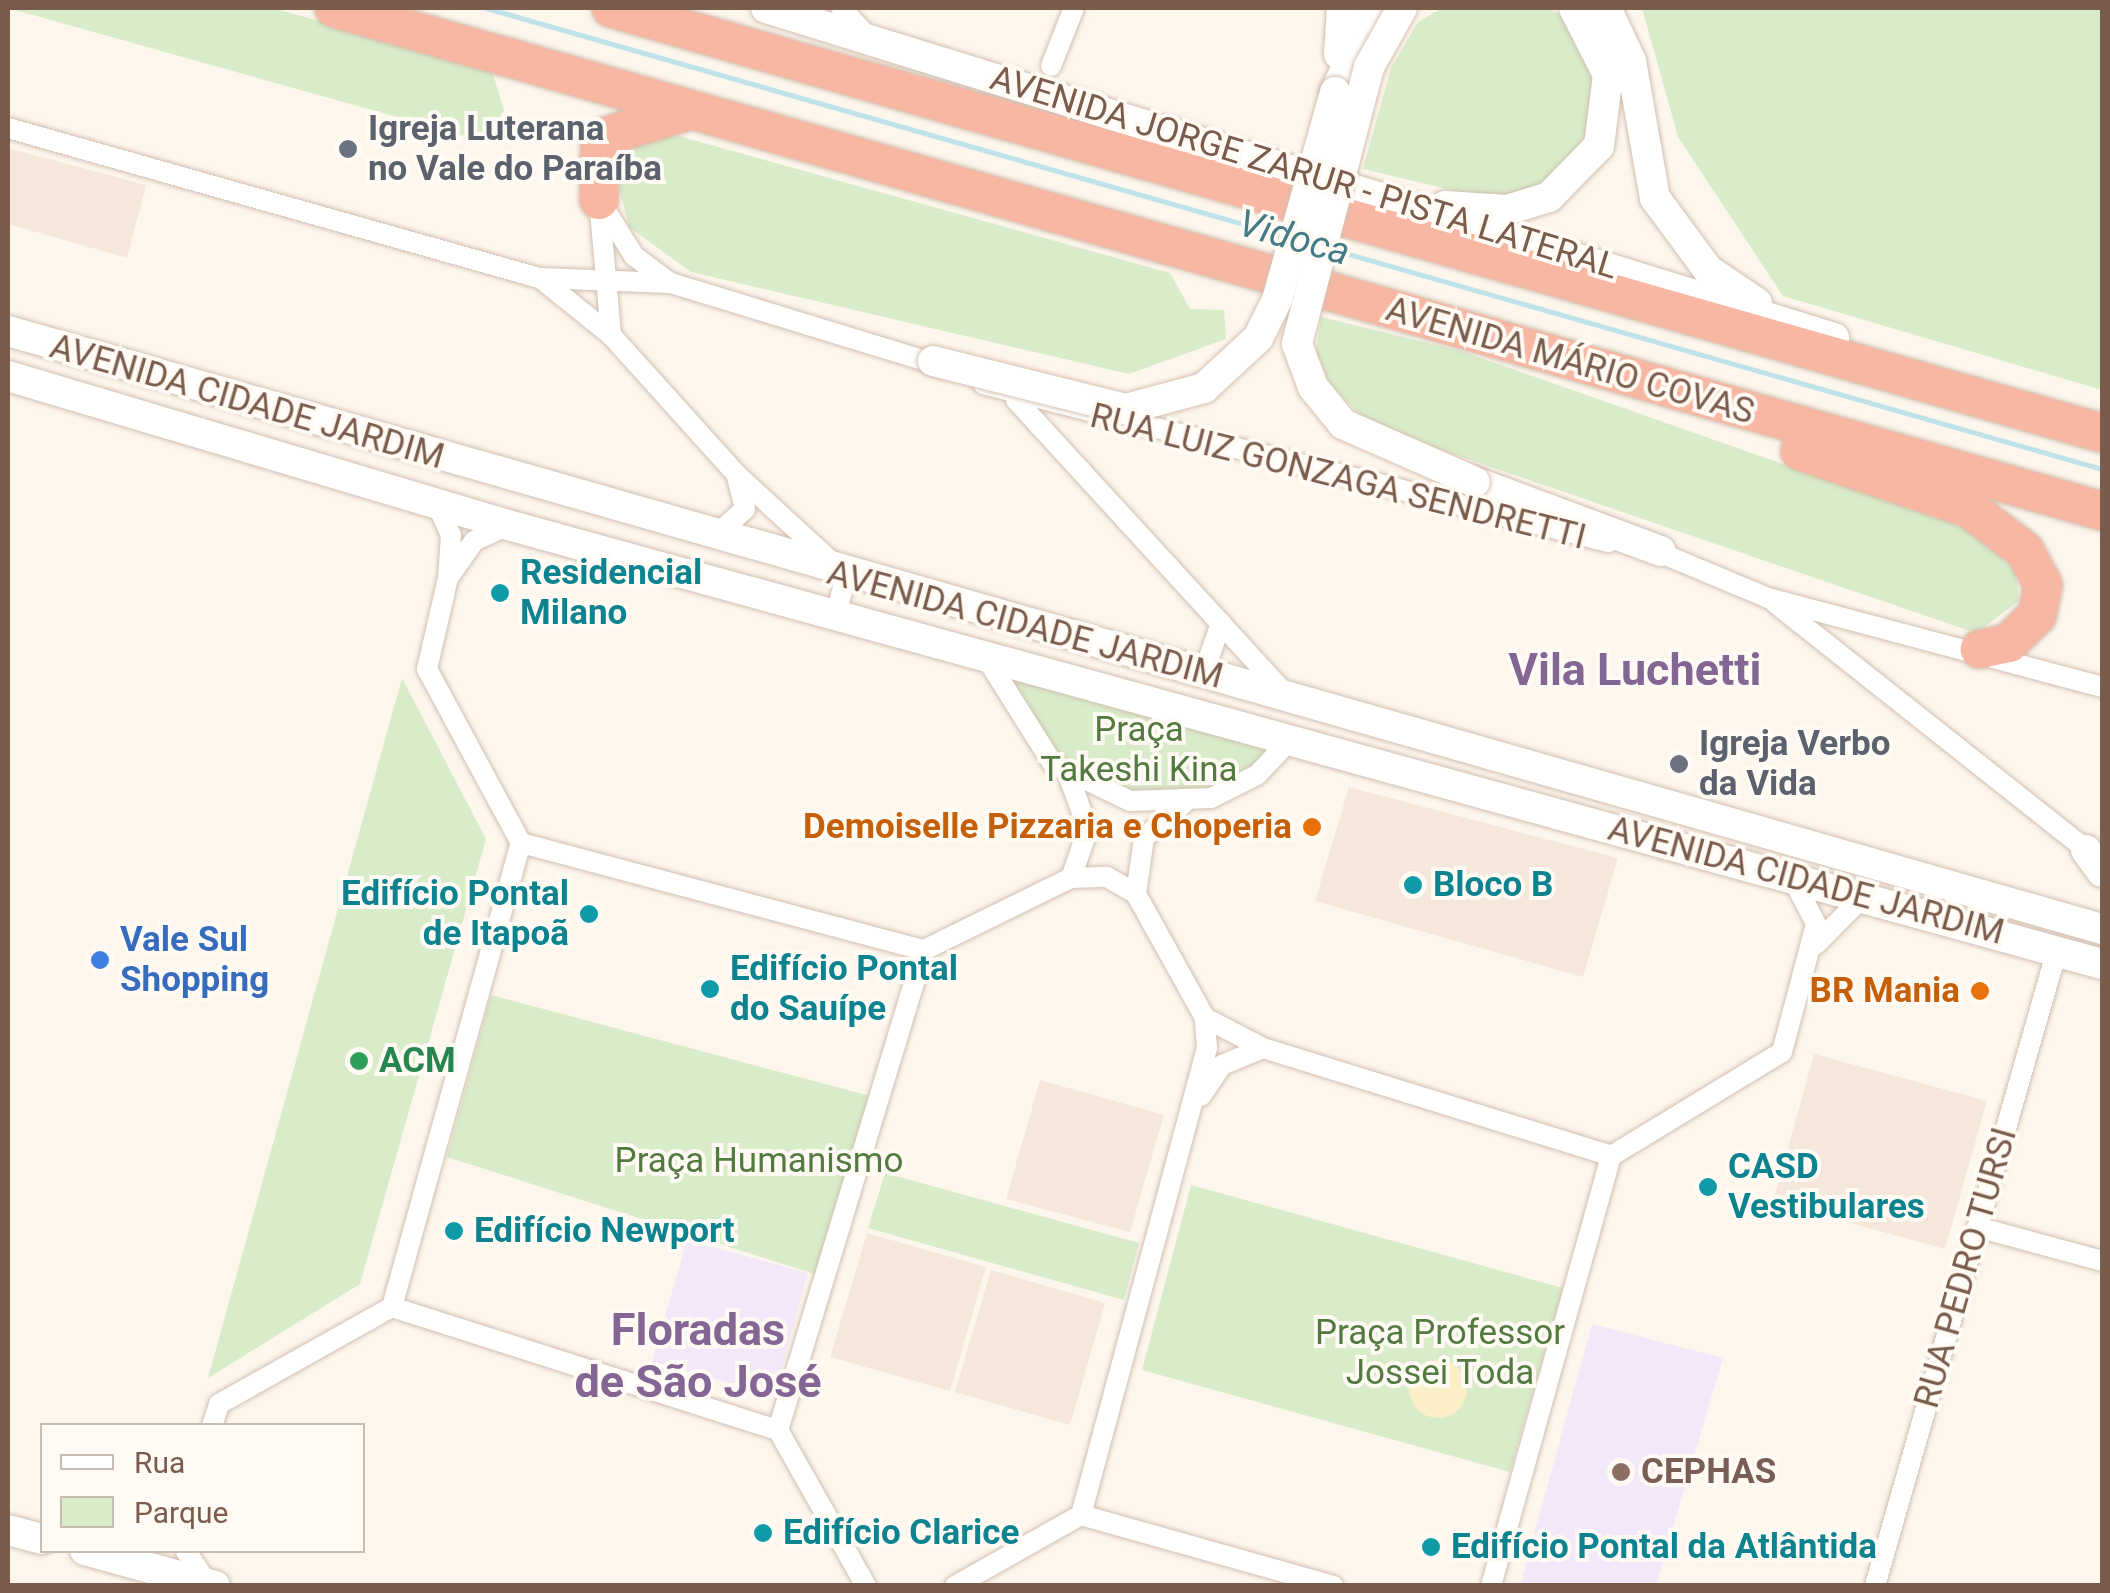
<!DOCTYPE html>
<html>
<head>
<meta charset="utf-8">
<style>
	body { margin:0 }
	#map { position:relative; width:2110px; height:1593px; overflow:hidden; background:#fdf6ec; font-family:Roboto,sans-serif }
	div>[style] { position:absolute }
	.residential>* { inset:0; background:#f5e8da }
	.education>* { inset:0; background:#f3e8fa }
	.green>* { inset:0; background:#d8ecc9 }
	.sand>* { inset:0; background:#fcefc7 }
	.round { border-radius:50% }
	.stream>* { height:5px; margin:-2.5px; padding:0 2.5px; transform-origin:2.5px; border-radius:2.5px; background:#bfe3e8 }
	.roads { filter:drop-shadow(0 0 2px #d1beb0) drop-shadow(0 0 2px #d1beb0) }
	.minor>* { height:20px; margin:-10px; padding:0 10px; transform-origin:10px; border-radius:10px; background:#fff }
	.secondary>* { height:30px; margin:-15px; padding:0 15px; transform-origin:15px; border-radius:15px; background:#fff }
	.motorway>* { height:38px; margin:-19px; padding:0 19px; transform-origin:19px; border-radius:19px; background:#f7b7a3 }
	.bridges { filter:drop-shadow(0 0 2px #d6c0b0) drop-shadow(0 0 2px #d6c0b0) }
	.secondary-bridge>* { height:30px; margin:-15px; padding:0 15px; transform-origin:15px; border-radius:15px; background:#fff }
	.dots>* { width:28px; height:28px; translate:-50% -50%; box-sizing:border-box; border:5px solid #fffaf3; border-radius:50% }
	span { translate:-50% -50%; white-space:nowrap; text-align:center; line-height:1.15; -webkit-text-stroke:8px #fffaf3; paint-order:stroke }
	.worship-label { font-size:35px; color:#5b616d; font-weight:700 }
	.left { translate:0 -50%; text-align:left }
	.street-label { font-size:35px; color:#7a5c4d }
	.culture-label { font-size:35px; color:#0d838f; font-weight:700 }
	.right { translate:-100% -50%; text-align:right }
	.park-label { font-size:35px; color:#537a41 }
	.food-label { font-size:35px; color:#c56008; font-weight:700 }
	.shop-label { font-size:35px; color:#366cbe; font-weight:700 }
	.leisure-label { font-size:35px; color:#27864d; font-weight:700 }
	.education-label { font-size:35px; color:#785e54; font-weight:700 }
	.water-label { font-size:38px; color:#437c86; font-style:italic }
	.district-label { font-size:45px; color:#846695; font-weight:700 }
	.frame { position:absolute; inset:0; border:10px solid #7a5c4d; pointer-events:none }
	.legend { position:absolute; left:40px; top:1423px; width:325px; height:130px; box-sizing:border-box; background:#fffaf3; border:2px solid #cabbb1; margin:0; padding:12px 18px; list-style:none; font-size:30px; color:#7a5c4d }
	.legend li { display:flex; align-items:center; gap:20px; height:50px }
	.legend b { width:50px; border:2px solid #cabbb1 }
</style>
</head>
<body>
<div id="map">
	<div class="residential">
		<div style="clip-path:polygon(8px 148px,146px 185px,127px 258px,8px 224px)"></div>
		<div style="clip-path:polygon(1349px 787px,1618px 858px,1583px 977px,1315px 901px)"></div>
		<div style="clip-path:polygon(1814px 1054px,1987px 1101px,1945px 1249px,1773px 1202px)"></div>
		<div style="clip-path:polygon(1040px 1080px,1164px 1115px,1130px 1232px,1006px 1199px)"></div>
		<div style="clip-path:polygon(867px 1233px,986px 1267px,950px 1391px,830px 1357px)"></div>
		<div style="clip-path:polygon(991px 1270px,1105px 1303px,1070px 1425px,955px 1392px)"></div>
	</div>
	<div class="education">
		<div style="clip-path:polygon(687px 1240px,808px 1273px,774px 1395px,652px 1362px)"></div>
		<div style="clip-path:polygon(1592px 1324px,1723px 1358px,1656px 1585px,1520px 1585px)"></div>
	</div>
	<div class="green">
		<div style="clip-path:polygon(8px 8px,273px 8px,492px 70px,504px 111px,483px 141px)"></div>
		<div style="clip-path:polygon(1442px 8px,1548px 8px,1564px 17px,1592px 56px,1597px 109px,1568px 168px,1521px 194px,1477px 196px,1363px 169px,1391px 68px,1418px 22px)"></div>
		<div style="clip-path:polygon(1642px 8px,2102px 8px,2102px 390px,1783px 296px,1678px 137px)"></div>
		<div style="clip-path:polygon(679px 136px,1170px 273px,1190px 309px,1224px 310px,1226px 339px,1129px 374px,691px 272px,629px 227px,616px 176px,637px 142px)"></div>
		<div style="clip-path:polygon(1321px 317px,1461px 351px,1974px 531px,2016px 573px,2019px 601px,1976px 633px,1371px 426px,1330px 384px,1316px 352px)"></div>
		<div style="clip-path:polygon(1002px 675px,1292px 738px,1275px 760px,1184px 803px,1069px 777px)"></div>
		<div style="clip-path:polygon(402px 678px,486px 839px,360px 1284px,208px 1378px)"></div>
		<div style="clip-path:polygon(491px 995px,874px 1097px,824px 1277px,447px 1157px)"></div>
		<div style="clip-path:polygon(885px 1173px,1139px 1243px,1124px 1300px,868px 1228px)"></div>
		<div style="clip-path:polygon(1191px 1185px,1563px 1288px,1510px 1472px,1142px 1370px)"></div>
	</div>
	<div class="sand">
		<div class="round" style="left:1409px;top:1360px;width:58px;height:58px"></div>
	</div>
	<div class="stream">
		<div style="left:486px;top:8px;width:828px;rotate:15.92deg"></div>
		<div style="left:1331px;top:249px;width:802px;rotate:15.93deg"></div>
	</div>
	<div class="roads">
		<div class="minor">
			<div style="left:841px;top:8px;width:38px;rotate:47deg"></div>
			<div style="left:1051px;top:66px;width:62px;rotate:-68.4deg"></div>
			<div style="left:8px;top:128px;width:552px;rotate:15.77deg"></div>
			<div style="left:539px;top:278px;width:132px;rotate:2.2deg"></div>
			<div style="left:671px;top:283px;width:284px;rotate:17deg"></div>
			<div style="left:599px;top:200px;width:136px;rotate:84.9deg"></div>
			<div style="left:601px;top:203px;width:62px;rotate:58.1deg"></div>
			<div style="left:634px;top:256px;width:44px;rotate:36.6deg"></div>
			<div style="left:540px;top:278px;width:91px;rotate:38.8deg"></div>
			<div style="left:611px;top:335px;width:187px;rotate:48deg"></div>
			<div style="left:736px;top:474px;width:149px;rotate:42.6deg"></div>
			<div style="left:846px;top:575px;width:36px;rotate:104deg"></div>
			<div style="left:983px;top:384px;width:645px;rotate:14.19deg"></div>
			<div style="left:1016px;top:400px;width:401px;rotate:47.5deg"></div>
			<div style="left:437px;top:504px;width:34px;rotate:66deg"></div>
			<div style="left:451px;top:535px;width:43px;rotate:94deg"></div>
			<div style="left:448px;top:578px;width:45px;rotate:-54.9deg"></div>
			<div style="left:474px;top:541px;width:38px;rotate:-25deg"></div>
			<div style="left:715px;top:536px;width:40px;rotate:-42deg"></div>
			<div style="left:745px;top:509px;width:34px;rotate:-104deg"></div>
			<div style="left:1651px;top:549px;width:127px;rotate:22.7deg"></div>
			<div style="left:1768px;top:598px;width:346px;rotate:14.9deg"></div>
			<div style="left:1775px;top:603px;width:406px;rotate:38.4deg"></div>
			<div style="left:985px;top:656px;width:128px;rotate:57.8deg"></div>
			<div style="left:1053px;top:764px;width:85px;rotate:25.7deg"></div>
			<div style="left:1130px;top:801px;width:81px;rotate:-2.1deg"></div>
			<div style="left:1211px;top:798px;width:51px;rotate:-26.6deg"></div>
			<div style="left:1257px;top:775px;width:51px;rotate:-46.6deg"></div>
			<div style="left:1204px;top:672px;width:52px;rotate:-70.9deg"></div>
			<div style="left:521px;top:843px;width:417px;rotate:14.9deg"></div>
			<div style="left:1071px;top:878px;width:36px;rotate:-2deg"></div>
			<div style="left:1107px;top:877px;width:34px;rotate:30deg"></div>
			<div style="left:1815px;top:945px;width:69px;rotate:-45deg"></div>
			<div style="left:1205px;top:1018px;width:65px;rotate:27.3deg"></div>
			<div style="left:1263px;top:1048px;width:364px;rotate:17.2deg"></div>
			<div style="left:1201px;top:1096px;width:37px;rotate:-56deg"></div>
			<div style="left:1222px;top:1065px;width:44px;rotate:-22.5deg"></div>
			<div style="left:1977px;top:1227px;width:130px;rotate:15.2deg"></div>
			<div style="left:392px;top:1307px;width:405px;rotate:17.7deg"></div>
			<div style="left:212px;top:1426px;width:23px;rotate:-72deg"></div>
			<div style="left:219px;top:1404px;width:198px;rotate:-29.3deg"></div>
			<div style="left:392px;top:1307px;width:482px;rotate:-74.5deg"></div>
			<div style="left:521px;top:843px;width:198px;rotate:-118.4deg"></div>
			<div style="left:427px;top:669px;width:93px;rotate:-77deg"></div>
			<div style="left:1081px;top:1515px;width:262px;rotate:15.7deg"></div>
			<div style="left:185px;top:1550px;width:40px;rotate:56deg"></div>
			<div style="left:866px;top:1586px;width:179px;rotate:-119.4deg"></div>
			<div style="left:778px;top:1430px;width:502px;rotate:-73.08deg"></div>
			<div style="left:924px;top:950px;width:164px;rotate:-26.1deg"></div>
			<div style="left:1071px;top:878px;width:52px;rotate:-70.9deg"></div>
			<div style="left:1088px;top:829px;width:55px;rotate:-110.1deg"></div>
			<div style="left:955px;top:1586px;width:145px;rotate:-29.4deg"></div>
			<div style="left:1081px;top:1515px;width:484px;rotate:-74.9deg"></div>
			<div style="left:1207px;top:1048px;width:30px;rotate:-94deg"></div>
			<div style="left:1205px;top:1018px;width:142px;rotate:-119.1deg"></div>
			<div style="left:1136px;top:894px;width:57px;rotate:-81.9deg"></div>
			<div style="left:1144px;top:838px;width:53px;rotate:-41.2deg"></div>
			<div style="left:1491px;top:1586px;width:446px;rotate:-74.4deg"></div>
			<div style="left:1611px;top:1156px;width:200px;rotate:-31.3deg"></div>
			<div style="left:1782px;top:1052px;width:132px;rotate:-75.1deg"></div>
			<div style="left:1816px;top:924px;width:51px;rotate:-117.1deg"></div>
			<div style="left:1875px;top:1586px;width:662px;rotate:-74.03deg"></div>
		</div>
		<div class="secondary">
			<div style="left:766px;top:8px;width:1118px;rotate:17.17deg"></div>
			<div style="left:1606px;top:8px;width:59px;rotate:64.7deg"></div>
			<div style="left:1631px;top:61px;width:139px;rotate:80.1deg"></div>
			<div style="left:1655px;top:198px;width:89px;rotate:53.6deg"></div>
			<div style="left:1708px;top:270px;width:59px;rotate:34deg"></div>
			<div style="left:1339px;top:54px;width:46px;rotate:-86.3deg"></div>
			<div style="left:1335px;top:92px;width:93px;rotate:-64.5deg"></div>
			<div style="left:1445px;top:206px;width:62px;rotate:3.7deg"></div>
			<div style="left:1507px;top:210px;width:44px;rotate:-17.2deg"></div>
			<div style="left:1549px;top:197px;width:71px;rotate:-45.6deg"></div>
			<div style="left:1599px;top:146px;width:72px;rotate:-82.8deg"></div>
			<div style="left:1608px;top:75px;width:75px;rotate:-116.9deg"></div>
			<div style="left:8px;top:331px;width:2178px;rotate:15.94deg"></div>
			<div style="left:8px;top:376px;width:522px;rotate:16.59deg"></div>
			<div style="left:508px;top:525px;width:1653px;rotate:15.4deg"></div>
			<div style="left:1475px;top:482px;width:198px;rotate:20.4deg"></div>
			<div style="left:2086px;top:850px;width:27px;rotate:54deg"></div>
			<div style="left:8px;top:1530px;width:35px;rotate:15deg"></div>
			<div style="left:85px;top:1550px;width:135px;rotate:15.5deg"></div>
		</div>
		<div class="motorway">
			<div style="left:334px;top:8px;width:1838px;rotate:15.88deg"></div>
			<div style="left:611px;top:8px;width:1550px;rotate:15.91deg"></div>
			<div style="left:599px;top:200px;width:52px;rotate:-88.9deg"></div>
			<div style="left:600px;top:148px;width:16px;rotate:-52deg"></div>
			<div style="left:610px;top:135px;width:78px;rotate:-17deg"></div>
			<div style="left:1800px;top:451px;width:180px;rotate:18.8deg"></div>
			<div style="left:1970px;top:509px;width:69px;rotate:37.4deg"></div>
			<div style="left:2025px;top:551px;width:38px;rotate:62deg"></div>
			<div style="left:2043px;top:585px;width:31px;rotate:101deg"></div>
			<div style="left:2037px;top:615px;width:40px;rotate:135deg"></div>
			<div style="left:2009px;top:643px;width:30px;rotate:168deg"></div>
		</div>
	</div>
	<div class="bridges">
		<div class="secondary-bridge">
			<div style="left:1402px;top:8px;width:68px;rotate:119.2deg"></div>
			<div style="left:1369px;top:67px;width:286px;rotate:104.6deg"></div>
			<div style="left:1297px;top:344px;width:46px;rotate:69.6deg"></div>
			<div style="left:1313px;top:387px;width:48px;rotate:51deg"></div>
			<div style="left:1343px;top:424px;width:144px;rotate:23.7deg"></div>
			<div style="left:933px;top:361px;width:199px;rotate:14deg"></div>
			<div style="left:1126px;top:409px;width:81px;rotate:-15.1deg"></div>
			<div style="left:1204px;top:388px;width:74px;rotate:-42.8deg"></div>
			<div style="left:1258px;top:338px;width:42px;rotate:-63.4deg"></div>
			<div style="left:1277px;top:300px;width:216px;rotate:-74.4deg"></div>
		</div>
	</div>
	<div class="dots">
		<div style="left:348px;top:149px;background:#6b7280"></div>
		<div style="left:500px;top:593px;background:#0f9aa8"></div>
		<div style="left:1679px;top:764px;background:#6b7280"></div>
		<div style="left:1312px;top:827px;background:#e8710a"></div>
		<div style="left:1413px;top:885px;background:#0f9aa8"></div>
		<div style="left:589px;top:914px;background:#0f9aa8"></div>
		<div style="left:100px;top:960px;background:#3f7fe0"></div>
		<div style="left:710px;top:989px;background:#0f9aa8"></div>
		<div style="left:1980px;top:991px;background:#e8710a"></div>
		<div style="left:359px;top:1061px;background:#2e9e5b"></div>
		<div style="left:1708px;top:1187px;background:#0f9aa8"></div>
		<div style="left:454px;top:1231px;background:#0f9aa8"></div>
		<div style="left:1621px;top:1472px;background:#8d6e63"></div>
		<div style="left:763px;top:1533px;background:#0f9aa8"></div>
		<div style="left:1431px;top:1547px;background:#0f9aa8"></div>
	</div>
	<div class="worship-label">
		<span class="left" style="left:368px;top:149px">Igreja Luterana<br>no Vale do Paraíba</span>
		<span class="left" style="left:1699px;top:764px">Igreja Verbo<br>da Vida</span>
	</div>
	<div class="street-label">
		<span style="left:1304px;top:173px;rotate:17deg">AVENIDA JORGE ZARUR - PISTA LATERAL</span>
		<span style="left:1570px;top:361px;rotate:16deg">AVENIDA MÁRIO COVAS</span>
		<span style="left:247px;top:402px;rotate:16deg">AVENIDA CIDADE JARDIM</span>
		<span style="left:1338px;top:477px;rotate:14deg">RUA LUIZ GONZAGA SENDRETTI</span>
		<span style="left:1025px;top:625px;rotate:15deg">AVENIDA CIDADE JARDIM</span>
		<span style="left:1806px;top:881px;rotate:15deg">AVENIDA CIDADE JARDIM</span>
		<span style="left:1966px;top:1268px;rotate:-74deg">RUA PEDRO TURSI</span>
	</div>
	<div class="culture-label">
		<span class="left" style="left:520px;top:593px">Residencial<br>Milano</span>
		<span class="left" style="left:1433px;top:885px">Bloco B</span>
		<span class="right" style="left:569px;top:914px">Edifício Pontal<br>de Itapoã</span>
		<span class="left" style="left:730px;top:989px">Edifício Pontal<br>do Sauípe</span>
		<span class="left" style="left:1728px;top:1187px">CASD<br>Vestibulares</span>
		<span class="left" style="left:474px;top:1231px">Edifício Newport</span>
		<span class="left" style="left:783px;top:1533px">Edifício Clarice</span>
		<span class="left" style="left:1451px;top:1547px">Edifício Pontal da Atlântida</span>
	</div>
	<div class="park-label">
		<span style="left:1139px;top:750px">Praça<br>Takeshi Kina</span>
		<span style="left:759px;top:1161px">Praça Humanismo</span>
		<span style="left:1440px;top:1353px">Praça Professor<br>Jossei Toda</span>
	</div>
	<div class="food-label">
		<span class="right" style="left:1292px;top:827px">Demoiselle Pizzaria e Choperia</span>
		<span class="right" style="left:1960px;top:991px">BR Mania</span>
	</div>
	<div class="shop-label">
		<span class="left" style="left:120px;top:960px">Vale Sul<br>Shopping</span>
	</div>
	<div class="leisure-label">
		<span class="left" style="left:379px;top:1061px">ACM</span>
	</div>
	<div class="education-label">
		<span class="left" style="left:1641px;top:1472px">CEPHAS</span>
	</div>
	<div class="water-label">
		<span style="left:1294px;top:238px;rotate:16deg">Vidoca</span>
	</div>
	<div class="district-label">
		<span style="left:1635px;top:670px">Vila Luchetti</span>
		<span style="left:698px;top:1356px">Floradas<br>de São José</span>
	</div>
	<div class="frame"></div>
	<ul class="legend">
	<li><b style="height:12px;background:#fff"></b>Rua</li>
	<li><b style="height:28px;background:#d8ecc9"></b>Parque</li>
	</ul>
</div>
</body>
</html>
